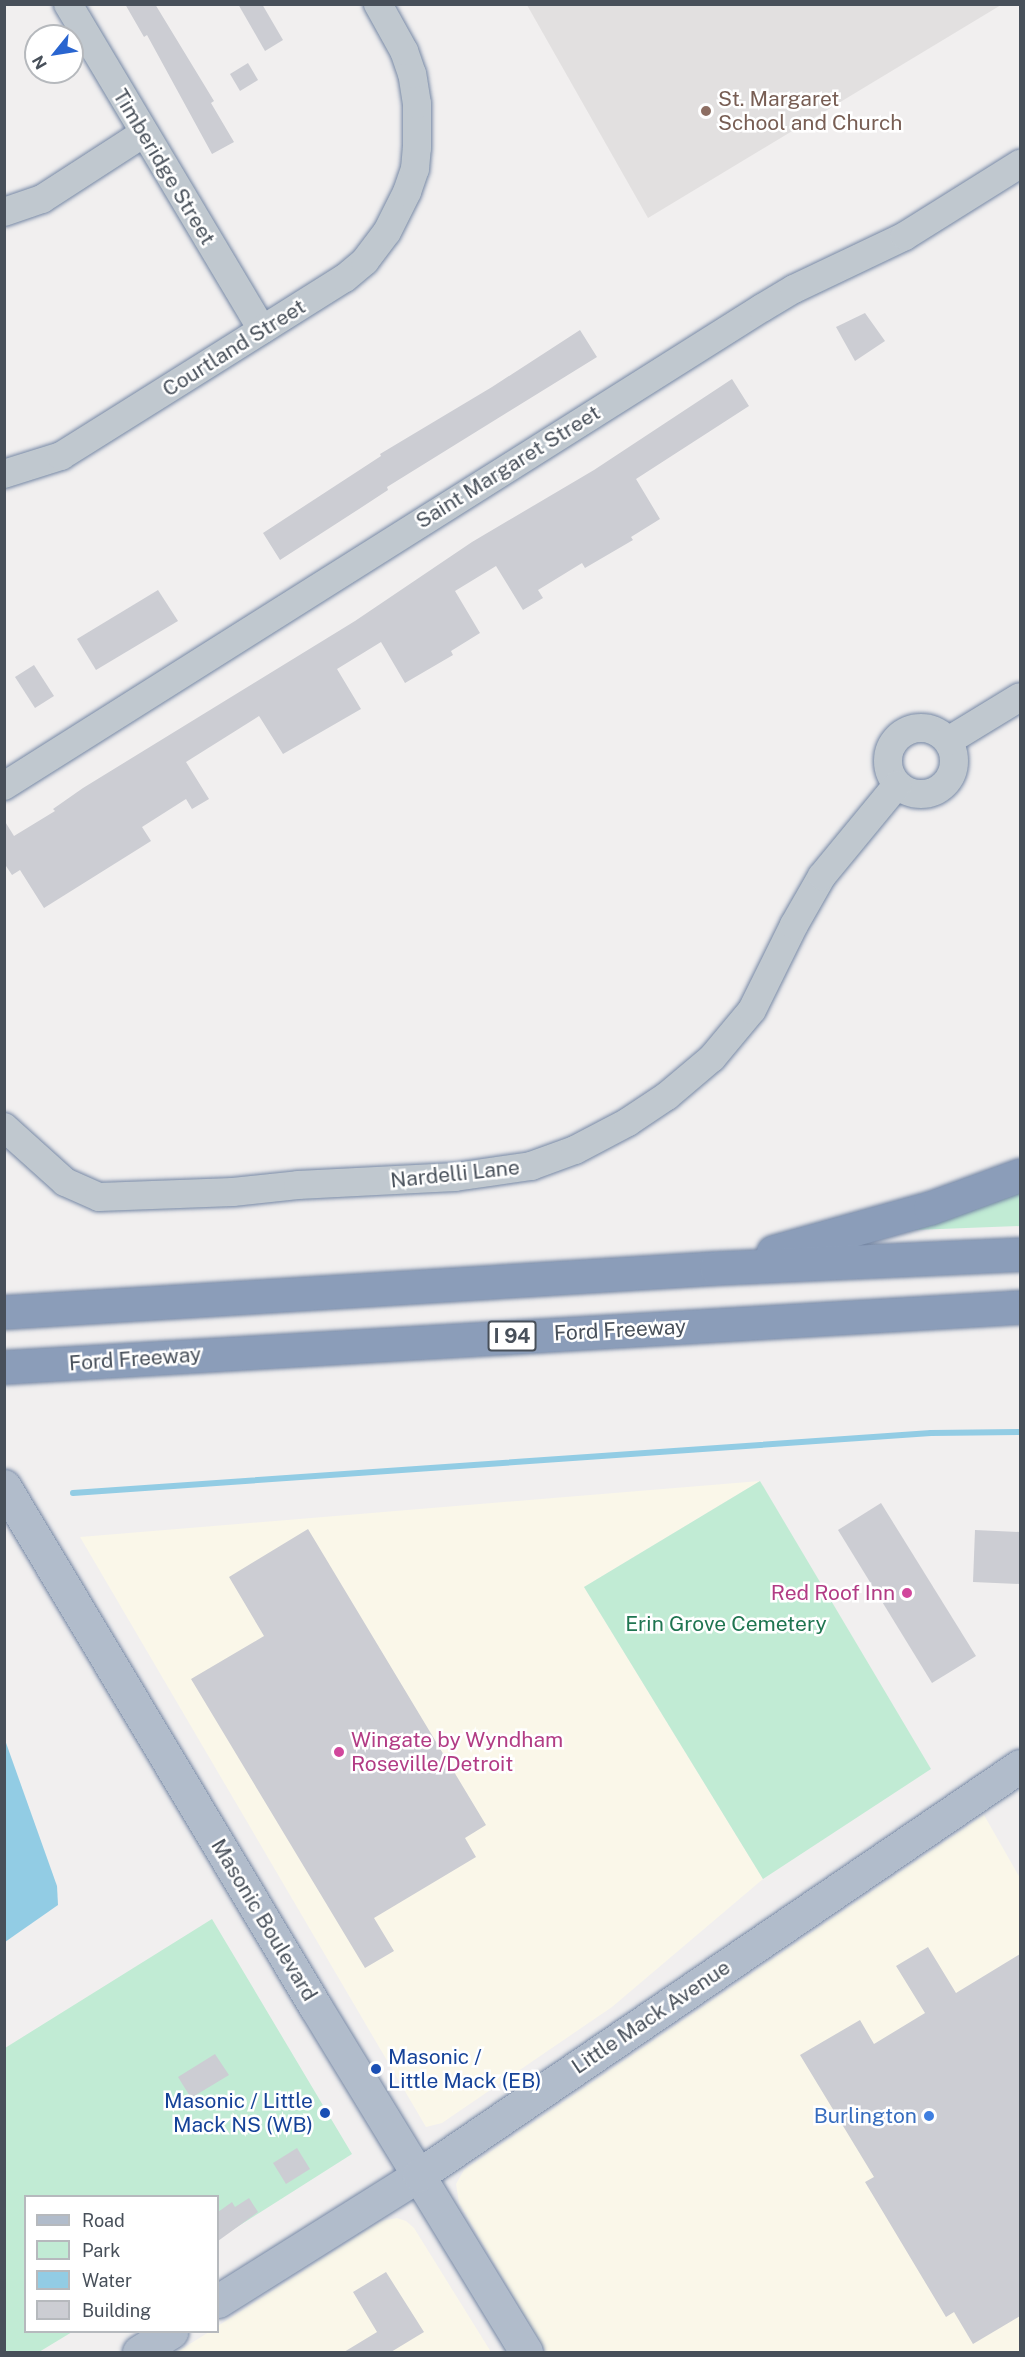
<!DOCTYPE html>
<html>
<head>
<meta charset="utf-8">
<style>
	body { margin:0 }
	#map { position:relative; width:1025px; height:2357px; overflow:hidden; background:#f1efef; font-family:"Public Sans",sans-serif }
	div>[style] { position:absolute }
	.commercial>* { inset:0; background:#faf7e9 }
	.education>* { inset:0; background:#e2e0e0 }
	.green>* { inset:0; background:#c1ebd4 }
	.water>* { inset:0; background:#92cce4 }
	.stream>* { height:6px; margin:-3px; padding:0 3px; transform-origin:3px; border-radius:3px; background:#92cce4 }
	.building>* { inset:0; background:#cccdd3 }
	.roads { filter:drop-shadow(0 0 2px #7688a5) drop-shadow(0 0 2px #7688a5) }
	.minor>* { height:28px; margin:-14px; padding:0 14px; transform-origin:14px; border-radius:14px; background:#c0c8cf }
	.minor>.ring { margin:-14px; padding:0; box-sizing:content-box; background:none; border:28px solid #c0c8cf; border-radius:50% }
	.major>* { height:33px; margin:-16.5px; padding:0 16.5px; transform-origin:16.5px; border-radius:16.5px; background:#b1bccb }
	.highway>* { height:33px; margin:-16.5px; padding:0 16.5px; transform-origin:16.5px; border-radius:16.5px; background:#8b9db9 }
	.dots>* { width:16px; height:16px; translate:-50% -50%; box-sizing:border-box; border:3px solid #fff; border-radius:50% }
	span { translate:-50% -50%; white-space:nowrap; text-align:center; line-height:1.15; -webkit-text-stroke:5px #fff; paint-order:stroke }
	.shield-label span { padding:2px 4px; background:#fff; border:2px solid; border-radius:4px; -webkit-text-stroke-width:0 }
	.shield-label { font-size:20px; color:#48505a; font-weight:700 }
	.education-label { font-size:21px; color:#785e54 }
	.left { translate:0 -50%; text-align:left }
	.street-label { font-size:21px; color:#48505a }
	.hotel-label { font-size:21px; color:#b23c85 }
	.right { translate:-100% -50%; text-align:right }
	.park-label { font-size:21px; color:#1f7551 }
	.transit-label { font-size:21px; color:#164399 }
	.shop-label { font-size:21px; color:#366cbe }
	.frame { position:absolute; inset:0; border:6px solid #48505a; pointer-events:none }
	.legend { position:absolute; left:24px; top:2195px; width:195px; height:138px; box-sizing:border-box; background:#fff; border:2px solid #b6b9bd; margin:0; padding:8px 10px; list-style:none; font-size:18px; color:#48505a }
	.legend li { display:flex; align-items:center; gap:12px; height:30px }
	.legend b { width:30px; border:2px solid #b6b9bd }
	.north { position:absolute; left:24px; top:24px; width:60px; height:60px; box-sizing:border-box; background:#fff; border:2px solid #b6b9bd; border-radius:50%; rotate:240deg; font-size:16px; font-weight:700; line-height:24px; text-align:center; color:#48505a }
	.north::after { content:''; display:block; margin:auto; width:21px; height:27px; background:#2965d0; clip-path:polygon(50% 0,100% 100%,50% 72%,0 100%) }
</style>
</head>
<body>
<div id="map">
	<div class="commercial">
		<div style="clip-path:polygon(760px 1481px,584px 1587px,763px 1879px,612px 2007px,442px 2123px,426px 2127px,80px 1537px)"></div>
		<div style="clip-path:polygon(984px 1815px,1020px 1878px,1020px 2352px,546px 2352px,459px 2203px,456px 2184px,464px 2170px)"></div>
		<div style="clip-path:polygon(397px 2218px,406px 2221px,414px 2228px,491px 2352px,177px 2352px,209px 2332px,218px 2332px,218px 2326px,381px 2221px)"></div>
	</div>
	<div class="education">
		<div style="clip-path:polygon(527px 5px,1001px 5px,648px 218px)"></div>
	</div>
	<div class="green">
		<div style="clip-path:polygon(1020px 1187px,1020px 1226px,914px 1230px)"></div>
		<div style="clip-path:polygon(760px 1481px,931px 1769px,763px 1879px,584px 1587px)"></div>
		<div style="clip-path:polygon(212px 1919px,352px 2154px,218px 2239px,218px 2196px,26px 2196px,26px 2332px,72px 2332px,39px 2352px,5px 2352px,5px 2048px)"></div>
	</div>
	<div class="water">
		<div style="clip-path:polygon(5px 1740px,57px 1886px,58px 1905px,5px 1942px)"></div>
	</div>
	<div class="stream">
		<div style="left:73px;top:1493px;width:860px;rotate:-4deg"></div>
		<div style="left:931px;top:1433px;width:89px;rotate:-0.6deg"></div>
	</div>
	<div class="building">
		<div style="clip-path:polygon(125px 4px,155px 4px,214px 101px,211px 103px,234px 142px,212px 154px,147px 35px,144px 37px)"></div>
		<div style="clip-path:polygon(238px 4px,262px 4px,283px 40px,265px 51px)"></div>
		<div style="clip-path:polygon(248px 63px,258px 80px,240px 91px,230px 74px)"></div>
		<div style="clip-path:polygon(865px 313px,885px 341px,855px 361px,836px 327px)"></div>
		<div style="clip-path:polygon(580px 330px,597px 357px,387px 487px,388px 490px,359px 509px,280px 560px,263px 533px,381px 456px,380px 454px,492px 387px)"></div>
		<div style="clip-path:polygon(732px 379px,749px 406px,636px 479px,660px 519px,631px 537px,633px 540px,585px 568px,582px 563px,538px 590px,543px 598px,523px 610px,496px 566px,455px 591px,480px 633px,451px 651px,453px 655px,405px 683px,381px 642px,337px 669px,361px 709px,283px 754px,259px 716px,186px 762px,209px 799px,192px 809px,186px 799px,142px 827px,151px 841px,44px 908px,20px 870px,12px 875px,4px 863px,4px 820px,14px 836px,55px 811px,53px 809px,83px 788px,355px 621px,472px 542px,594px 470px)"></div>
		<div style="clip-path:polygon(158px 590px,178px 621px,96px 670px,77px 639px)"></div>
		<div style="clip-path:polygon(34px 665px,54px 696px,35px 708px,15px 677px)"></div>
		<div style="clip-path:polygon(881px 1503px,976px 1656px,932px 1683px,838px 1530px)"></div>
		<div style="clip-path:polygon(308px 1529px,486px 1825px,465px 1838px,476px 1857px,374px 1918px,394px 1951px,365px 1968px,191px 1679px,264px 1636px,229px 1577px)"></div>
		<div style="clip-path:polygon(975px 1530px,1020px 1532px,1020px 1584px,973px 1582px)"></div>
		<div style="clip-path:polygon(928px 1947px,956px 1993px,1020px 1954px,1020px 2316px,973px 2344px,954px 2312px,946px 2317px,865px 2182px,874px 2177px,800px 2055px,860px 2020px,874px 2044px,925px 2013px,896px 1966px)"></div>
		<div style="clip-path:polygon(215px 2054px,229px 2075px,191px 2098px,178px 2077px)"></div>
		<div style="clip-path:polygon(297px 2148px,310px 2169px,286px 2184px,273px 2163px)"></div>
		<div style="clip-path:polygon(249px 2198px,258px 2212px,218px 2241px,218px 2212px,232px 2202px,235px 2207px)"></div>
		<div style="clip-path:polygon(386px 2272px,424px 2332px,391px 2352px,344px 2352px,377px 2332px,353px 2292px)"></div>
	</div>
	<div class="roads">
		<div class="minor">
			<div style="left:68px;top:4px;width:379px;rotate:59.2deg"></div>
			<div style="left:4px;top:212px;width:40px;rotate:-18.9deg"></div>
			<div style="left:42px;top:199px;width:121px;rotate:-32.9deg"></div>
			<div style="left:4px;top:474px;width:60px;rotate:-17.5deg"></div>
			<div style="left:61px;top:456px;width:335px;rotate:-32.1deg"></div>
			<div style="left:345px;top:278px;width:26px;rotate:-40deg"></div>
			<div style="left:365px;top:261px;width:36px;rotate:-53deg"></div>
			<div style="left:387px;top:232px;width:45px;rotate:-63.4deg"></div>
			<div style="left:407px;top:192px;width:24px;rotate:-71deg"></div>
			<div style="left:415px;top:169px;width:21px;rotate:-85deg"></div>
			<div style="left:417px;top:148px;width:44px;rotate:-90deg"></div>
			<div style="left:417px;top:104px;width:30px;rotate:-99deg"></div>
			<div style="left:412px;top:74px;width:24px;rotate:-109deg"></div>
			<div style="left:404px;top:51px;width:54px;rotate:-119deg"></div>
			<div class="ring" style="left:888px;top:728px;width:38px;height:38px"></div>
			<div style="left:948px;top:741px;width:84px;rotate:-31.4deg"></div>
			<div style="left:4px;top:786px;width:896px;rotate:-32.24deg"></div>
			<div style="left:762px;top:308px;width:37px;rotate:-31deg"></div>
			<div style="left:794px;top:289px;width:123px;rotate:-25.5deg"></div>
			<div style="left:905px;top:236px;width:136px;rotate:-32.1deg"></div>
			<div style="left:4px;top:1127px;width:82px;rotate:42deg"></div>
			<div style="left:65px;top:1182px;width:37px;rotate:24deg"></div>
			<div style="left:99px;top:1197px;width:134px;rotate:-2.1deg"></div>
			<div style="left:233px;top:1192px;width:65px;rotate:-6.1deg"></div>
			<div style="left:298px;top:1185px;width:157px;rotate:-2.9deg"></div>
			<div style="left:455px;top:1177px;width:77px;rotate:-8.2deg"></div>
			<div style="left:531px;top:1166px;width:47px;rotate:-20deg"></div>
			<div style="left:575px;top:1150px;width:60px;rotate:-27.8deg"></div>
			<div style="left:628px;top:1122px;width:47px;rotate:-33.7deg"></div>
			<div style="left:667px;top:1096px;width:59px;rotate:-40.2deg"></div>
			<div style="left:712px;top:1058px;width:62px;rotate:-50.2deg"></div>
			<div style="left:752px;top:1010px;width:95px;rotate:-63.7deg"></div>
			<div style="left:794px;top:925px;width:56px;rotate:-60.3deg"></div>
			<div style="left:822px;top:876px;width:118px;rotate:-50.5deg"></div>
		</div>
		<div class="major">
			<div style="left:4px;top:1486px;width:606px;rotate:59.12deg"></div>
			<div style="left:315px;top:2006px;width:405px;rotate:58.6deg"></div>
			<div style="left:218px;top:2301px;width:237px;rotate:-32.1deg"></div>
			<div style="left:419px;top:2175px;width:727px;rotate:-34.24deg"></div>
			<div style="left:139px;top:2352px;width:38px;rotate:-32deg"></div>
		</div>
		<div class="highway">
			<div style="left:773px;top:1252px;width:163px;rotate:-15.7deg"></div>
			<div style="left:930px;top:1208px;width:96px;rotate:-20.1deg"></div>
			<div style="left:4px;top:1312px;width:713px;rotate:-3.54deg"></div>
			<div style="left:716px;top:1268px;width:304px;rotate:-2.6deg"></div>
			<div style="left:4px;top:1367px;width:1018px;rotate:-3.38deg"></div>
		</div>
	</div>
	<div class="dots">
		<div style="left:706px;top:111px;background:#8d6e63"></div>
		<div style="left:907px;top:1593px;background:#d1479c"></div>
		<div style="left:339px;top:1752px;background:#d1479c"></div>
		<div style="left:376px;top:2069px;background:#1a4fb4"></div>
		<div style="left:325px;top:2113px;background:#1a4fb4"></div>
		<div style="left:929px;top:2116px;background:#3f7fe0"></div>
	</div>
	<div class="shield-label">
		<span style="left:512px;top:1336px">I 94</span>
	</div>
	<div class="education-label">
		<span class="left" style="left:718px;top:111px">St. Margaret<br>School and Church</span>
	</div>
	<div class="street-label">
		<span style="left:164px;top:167px;rotate:59deg">Timberidge Street</span>
		<span style="left:234px;top:348px;rotate:-32deg">Courtland Street</span>
		<span style="left:508px;top:467px;rotate:-32deg">Saint Margaret Street</span>
		<span style="left:455px;top:1174px;rotate:-6deg">Nardelli Lane</span>
		<span style="left:620px;top:1330px;rotate:-3deg">Ford Freeway</span>
		<span style="left:135px;top:1359px;rotate:-4deg">Ford Freeway</span>
		<span style="left:264px;top:1920px;rotate:59deg">Masonic Boulevard</span>
		<span style="left:651px;top:2017px;rotate:-34deg">Little Mack Avenue</span>
	</div>
	<div class="hotel-label">
		<span class="right" style="left:895px;top:1593px">Red Roof Inn</span>
		<span class="left" style="left:351px;top:1752px">Wingate by Wyndham<br>Roseville/Detroit</span>
	</div>
	<div class="park-label">
		<span style="left:726px;top:1624px">Erin Grove Cemetery</span>
	</div>
	<div class="transit-label">
		<span class="left" style="left:388px;top:2069px">Masonic /<br>Little Mack (EB)</span>
		<span class="right" style="left:313px;top:2113px">Masonic / Little<br>Mack NS (WB)</span>
	</div>
	<div class="shop-label">
		<span class="right" style="left:917px;top:2116px">Burlington</span>
	</div>
	<div class="frame"></div>
	<ul class="legend">
	<li><b style="height:8px;background:#b1bccb"></b>Road</li>
	<li><b style="height:16px;background:#c1ebd4"></b>Park</li>
	<li><b style="height:16px;background:#92cce4"></b>Water</li>
	<li><b style="height:16px;background:#cccdd3"></b>Building</li>
	</ul>
	<div class="north">N</div>
</div>
</body>
</html>
